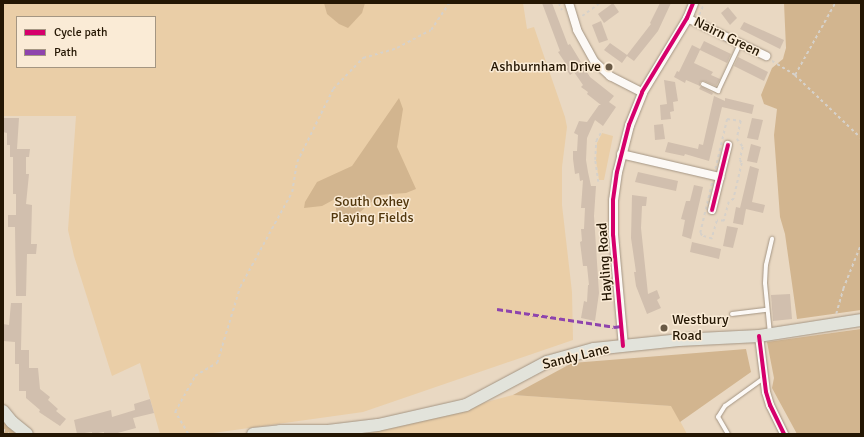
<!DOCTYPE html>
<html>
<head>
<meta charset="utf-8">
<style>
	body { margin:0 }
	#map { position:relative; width:864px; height:437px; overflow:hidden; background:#e9d8c2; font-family:Signika,sans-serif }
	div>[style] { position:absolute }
	.green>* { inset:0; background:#eacea7 }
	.forest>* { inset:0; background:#d2b58f }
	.building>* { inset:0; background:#d1bfae }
	.path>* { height:1.5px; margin-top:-0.75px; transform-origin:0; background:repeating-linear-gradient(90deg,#d6d1ca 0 3px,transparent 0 6px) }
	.roads { filter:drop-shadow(0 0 1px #a49583) drop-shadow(0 0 1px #a49583) }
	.service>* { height:4px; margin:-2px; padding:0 2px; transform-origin:2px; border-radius:2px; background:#fcf9f6 }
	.minor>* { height:8px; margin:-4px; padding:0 4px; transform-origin:4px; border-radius:4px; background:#fcf9f6 }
	.tertiary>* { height:9px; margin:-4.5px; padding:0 4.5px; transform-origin:4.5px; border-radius:4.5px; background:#fcf9f6 }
	.primary>* { height:12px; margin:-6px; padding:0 6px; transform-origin:6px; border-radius:6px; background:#e2e3db }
	.quiet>* { height:3px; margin-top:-1.5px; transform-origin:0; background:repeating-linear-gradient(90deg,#8e44ad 0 6px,transparent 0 9px) }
	.cycleway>* { height:4px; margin:-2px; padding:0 2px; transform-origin:2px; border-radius:2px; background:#d6006c }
	.dots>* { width:11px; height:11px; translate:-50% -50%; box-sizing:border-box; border:2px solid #faebd6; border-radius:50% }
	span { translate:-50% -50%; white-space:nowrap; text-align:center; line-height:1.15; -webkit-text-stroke:3px #faebd6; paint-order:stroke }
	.street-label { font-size:14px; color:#241603 }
	.poi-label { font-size:14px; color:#241603 }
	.right { translate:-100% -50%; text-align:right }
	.left { translate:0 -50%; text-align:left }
	.park-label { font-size:14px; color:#52370d }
	.frame { position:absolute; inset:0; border:4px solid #241603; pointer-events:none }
	.legend { position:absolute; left:16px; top:16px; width:140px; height:52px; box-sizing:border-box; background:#faebd6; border:1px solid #a49682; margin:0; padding:5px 7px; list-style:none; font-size:12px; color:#241603 }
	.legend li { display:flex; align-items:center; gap:8px; height:20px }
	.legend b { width:20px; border:1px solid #a49682 }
</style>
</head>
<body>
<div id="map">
	<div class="green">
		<div style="clip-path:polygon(evenodd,3px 3px,523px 3px,527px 29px,534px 27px,565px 117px,567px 127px,562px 167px,562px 205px,572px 292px,573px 340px,363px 412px,206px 434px,160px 434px,140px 363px,112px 376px,74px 256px,68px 230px,76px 116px,3px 116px,3px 3px,17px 17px,155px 17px,155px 67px,17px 67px,17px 17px)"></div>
		<div style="clip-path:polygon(602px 133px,613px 136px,604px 180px,599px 180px,596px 161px,597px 143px)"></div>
		<div style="clip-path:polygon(513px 395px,672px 406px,687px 434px,366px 434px)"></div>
	</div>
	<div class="forest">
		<div style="clip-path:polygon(324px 3px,365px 3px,362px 13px,348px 28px,339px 24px,327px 14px)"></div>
		<div style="clip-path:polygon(784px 3px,861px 3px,861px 310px,797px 319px,785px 234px,780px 217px,774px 135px,777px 109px,764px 104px,761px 95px,772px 68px,783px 59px,784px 55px,786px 48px)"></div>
		<div style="clip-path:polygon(399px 98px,403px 109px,397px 147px,416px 189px,406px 193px,379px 195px,358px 214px,337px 218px,335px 199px,322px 206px,304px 208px,305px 202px,317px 182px,352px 166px)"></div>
		<div style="clip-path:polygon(861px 329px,861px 434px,797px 434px,772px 388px,774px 378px,767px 342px)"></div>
		<div style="clip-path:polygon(746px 349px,751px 372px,680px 422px,671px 406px,513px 395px,572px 363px)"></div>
		<div style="clip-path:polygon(3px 421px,16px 434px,3px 434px)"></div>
	</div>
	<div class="building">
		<div style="clip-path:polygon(542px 3px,552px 3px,568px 45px,570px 44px,590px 77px,614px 96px,609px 102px,616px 107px,603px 126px,595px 120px,587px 138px,586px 160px,588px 172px,591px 186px,596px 186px,594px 216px,599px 293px,595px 321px,581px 318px,584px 301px,587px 302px,588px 285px,589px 285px,587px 266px,583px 266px,580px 242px,582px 241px,581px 229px,584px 229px,585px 208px,581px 208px,583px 180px,580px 181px,579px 173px,575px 174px,573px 159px,573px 151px,577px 151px,578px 135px,574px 133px,579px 121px,587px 122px,599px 105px,601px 105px,587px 94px,588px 92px,581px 87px,583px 85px,574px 72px,570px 75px,566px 69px,568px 67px,558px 52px,560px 51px)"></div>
		<div style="clip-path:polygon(613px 3px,619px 12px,604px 23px,598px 14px)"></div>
		<div style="clip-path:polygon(660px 3px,671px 3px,658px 31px,634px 61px,627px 56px,622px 63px,604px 50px,610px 43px,627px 55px,651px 24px,650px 23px)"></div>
		<div style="clip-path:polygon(728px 7px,737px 18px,730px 25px,721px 13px)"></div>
		<div style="clip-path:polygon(601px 21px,608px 40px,599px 43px,592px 25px)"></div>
		<div style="clip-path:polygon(744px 22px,784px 40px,780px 49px,740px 29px)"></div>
		<div style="clip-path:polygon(704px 41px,731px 54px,727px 63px,700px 50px,694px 63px,713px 72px,711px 75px,720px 79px,716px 86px,704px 81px,700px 82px,700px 86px,686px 80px,685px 83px,674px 77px,677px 71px,679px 72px,692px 45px,700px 49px)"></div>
		<div style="clip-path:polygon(738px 57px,768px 72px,764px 81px,734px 66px)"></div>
		<div style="clip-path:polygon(664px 80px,675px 82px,678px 101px,673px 102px,674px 111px,670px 112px,671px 119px,661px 120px,660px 105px,667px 104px)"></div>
		<div style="clip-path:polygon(701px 86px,713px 93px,712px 95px,699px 89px)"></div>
		<div style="clip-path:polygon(714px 96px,725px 101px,725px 98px,754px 105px,752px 114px,722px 107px,709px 161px,685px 154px,684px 156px,665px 152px,668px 142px,698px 149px,699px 144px,703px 145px)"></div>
		<div style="clip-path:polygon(3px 118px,19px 118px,17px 149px,30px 149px,29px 157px,26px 157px,26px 174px,29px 174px,26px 204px,32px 205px,31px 244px,37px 244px,36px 254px,27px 254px,26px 296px,16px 296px,15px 227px,8px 227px,8px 215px,16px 215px,16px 194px,13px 194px,13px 157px,10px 157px,10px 145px,7px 145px,7px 133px,3px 132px)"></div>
		<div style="clip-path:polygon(752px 118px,763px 120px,758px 140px,747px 138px)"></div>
		<div style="clip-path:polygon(663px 124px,665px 139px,655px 140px,654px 125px)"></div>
		<div style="clip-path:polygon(751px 144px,761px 147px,757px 163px,747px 161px)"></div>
		<div style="clip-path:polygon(750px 166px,759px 169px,752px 202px,765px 205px,763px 213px,746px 209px,743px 225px,733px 223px,736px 207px,740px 208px)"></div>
		<div style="clip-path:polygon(638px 172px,678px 181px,676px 191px,635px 182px)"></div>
		<div style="clip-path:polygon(694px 185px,703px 187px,691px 239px,682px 236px,685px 220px,681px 219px,686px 201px,690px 201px)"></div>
		<div style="clip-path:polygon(632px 195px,647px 197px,646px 206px,642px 206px,641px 228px,648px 294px,657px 290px,660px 298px,657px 300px,661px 308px,647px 314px,636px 286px,634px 272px,636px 272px,631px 238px)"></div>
		<div style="clip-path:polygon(727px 226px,738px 228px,733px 248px,723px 246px)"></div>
		<div style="clip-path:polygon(692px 242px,721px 249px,719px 259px,690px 252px)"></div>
		<div style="clip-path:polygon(790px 294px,792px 319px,773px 321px,771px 295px)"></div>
		<div style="clip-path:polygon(11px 303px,22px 303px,21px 350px,29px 350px,29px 368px,38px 368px,40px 389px,50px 397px,48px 400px,58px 409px,56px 411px,66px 419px,60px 426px,39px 412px,40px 410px,26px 398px,26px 391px,19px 391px,19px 364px,15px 364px,15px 342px,3px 341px,3px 324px,9px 325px)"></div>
		<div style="clip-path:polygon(150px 399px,154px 413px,133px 418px,136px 428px,114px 434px,104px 434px,104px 432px,92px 434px,92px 432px,77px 434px,74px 420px,111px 410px,112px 417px,135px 410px,134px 404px)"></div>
	</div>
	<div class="path">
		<div style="left:559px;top:3px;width:8px;rotate:67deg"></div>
		<div style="left:699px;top:15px;width:13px;rotate:-67deg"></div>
		<div style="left:582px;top:16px;width:22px;rotate:-36deg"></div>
		<div style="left:772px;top:61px;width:27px;rotate:31deg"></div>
		<div style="left:795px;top:75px;width:82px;rotate:-60.9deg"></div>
		<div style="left:795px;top:75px;width:91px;rotate:43.7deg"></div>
		<div style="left:727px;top:119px;width:14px;rotate:8deg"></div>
		<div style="left:741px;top:121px;width:18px;rotate:103deg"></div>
		<div style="left:737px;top:139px;width:10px;rotate:53deg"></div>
		<div style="left:743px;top:147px;width:13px;rotate:103deg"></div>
		<div style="left:740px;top:160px;width:4px;rotate:56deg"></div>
		<div style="left:742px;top:163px;width:37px;rotate:103deg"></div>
		<div style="left:734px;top:199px;width:6px;rotate:149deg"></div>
		<div style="left:729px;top:202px;width:20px;rotate:105deg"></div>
		<div style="left:724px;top:221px;width:7px;rotate:180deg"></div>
		<div style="left:717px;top:221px;width:19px;rotate:106deg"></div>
		<div style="left:712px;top:239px;width:10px;rotate:-163deg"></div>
		<div style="left:702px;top:236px;width:4px;rotate:-124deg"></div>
		<div style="left:700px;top:233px;width:117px;rotate:-76.7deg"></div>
		<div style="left:598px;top:182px;width:22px;rotate:-98deg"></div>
		<div style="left:595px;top:160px;width:19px;rotate:-87deg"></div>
		<div style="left:596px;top:141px;width:12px;rotate:-59deg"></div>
		<div style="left:836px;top:314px;width:26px;rotate:-74deg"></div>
		<div style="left:843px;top:289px;width:48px;rotate:-68.2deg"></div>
		<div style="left:3px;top:429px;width:8px;rotate:40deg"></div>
		<div style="left:188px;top:434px;width:26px;rotate:-121deg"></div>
		<div style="left:175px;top:412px;width:41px;rotate:-60.9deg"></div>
		<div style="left:195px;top:376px;width:26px;rotate:-31deg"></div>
		<div style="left:217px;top:363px;width:79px;rotate:-73.2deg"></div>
		<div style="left:240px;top:287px;width:108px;rotate:-61.3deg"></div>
		<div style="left:292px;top:192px;width:30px;rotate:-81deg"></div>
		<div style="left:297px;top:162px;width:81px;rotate:-63.7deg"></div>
		<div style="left:333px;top:89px;width:43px;rotate:-45.9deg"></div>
		<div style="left:363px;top:58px;width:35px;rotate:-16deg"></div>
		<div style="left:397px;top:48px;width:38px;rotate:-28deg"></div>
		<div style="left:431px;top:30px;width:32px;rotate:-56deg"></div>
	</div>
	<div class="roads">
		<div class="service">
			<div style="left:703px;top:84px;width:17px;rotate:25deg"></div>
			<div style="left:718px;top:91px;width:52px;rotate:-64.9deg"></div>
			<div style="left:732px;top:314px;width:35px;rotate:-7deg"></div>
			<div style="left:770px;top:334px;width:51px;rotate:-95.6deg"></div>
			<div style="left:765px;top:283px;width:18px;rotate:-87deg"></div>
			<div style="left:766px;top:265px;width:27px;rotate:-77deg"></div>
			<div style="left:728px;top:434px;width:20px;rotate:-120deg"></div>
			<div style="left:718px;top:417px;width:13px;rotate:-58deg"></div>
			<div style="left:725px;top:406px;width:48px;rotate:-35.7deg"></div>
		</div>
		<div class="minor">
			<div style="left:569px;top:3px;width:28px;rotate:73deg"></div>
			<div style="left:577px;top:30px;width:37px;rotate:61deg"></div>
			<div style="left:595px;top:62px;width:21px;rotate:43deg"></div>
			<div style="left:610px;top:76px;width:36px;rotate:27deg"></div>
			<div style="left:687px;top:18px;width:88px;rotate:25.7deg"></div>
			<div style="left:621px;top:154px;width:102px;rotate:13.1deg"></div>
			<div style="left:712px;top:210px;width:67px;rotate:-76.2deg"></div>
			<div style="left:759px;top:336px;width:56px;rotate:82.9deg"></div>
			<div style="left:766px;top:392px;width:14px;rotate:73deg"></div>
			<div style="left:770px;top:405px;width:32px;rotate:64deg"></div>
		</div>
		<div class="tertiary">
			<div style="left:623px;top:346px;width:111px;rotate:-95.1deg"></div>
			<div style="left:613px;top:235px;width:35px;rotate:-90deg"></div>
			<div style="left:613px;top:200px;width:28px;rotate:-82deg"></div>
			<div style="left:617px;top:172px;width:49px;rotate:-75.7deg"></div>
			<div style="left:629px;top:125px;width:35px;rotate:-68deg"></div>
			<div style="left:642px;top:92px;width:87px;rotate:-58.7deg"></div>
			<div style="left:687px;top:18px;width:16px;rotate:-68deg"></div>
		</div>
		<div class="primary">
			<div style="left:3px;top:411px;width:14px;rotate:51deg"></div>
			<div style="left:12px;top:422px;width:19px;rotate:39deg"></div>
			<div style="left:253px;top:434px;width:27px;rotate:-6deg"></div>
			<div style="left:280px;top:431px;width:48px"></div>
			<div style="left:328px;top:431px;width:50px;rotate:-6.8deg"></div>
			<div style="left:378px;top:425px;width:90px;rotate:-12.8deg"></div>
			<div style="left:466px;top:405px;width:92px;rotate:-28deg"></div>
			<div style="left:547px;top:362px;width:49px;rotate:-15.5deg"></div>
			<div style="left:594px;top:349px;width:85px;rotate:-6deg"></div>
			<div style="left:679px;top:340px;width:80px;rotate:-2.9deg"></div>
			<div style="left:759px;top:336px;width:103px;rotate:-8.9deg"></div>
		</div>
	</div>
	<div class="quiet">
		<div style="left:497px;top:309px;width:118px;rotate:8.7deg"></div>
		<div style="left:614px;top:327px;width:8px;rotate:-7deg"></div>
	</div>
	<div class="cycleway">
		<div style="left:712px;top:210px;width:67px;rotate:-76.2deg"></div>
		<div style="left:759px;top:336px;width:56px;rotate:82.9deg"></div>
		<div style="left:766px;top:392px;width:14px;rotate:73deg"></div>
		<div style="left:770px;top:405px;width:32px;rotate:64deg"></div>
		<div style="left:623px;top:346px;width:111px;rotate:-95.1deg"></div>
		<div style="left:613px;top:235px;width:35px;rotate:-90deg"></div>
		<div style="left:613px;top:200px;width:28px;rotate:-82deg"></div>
		<div style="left:617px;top:172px;width:49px;rotate:-75.7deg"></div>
		<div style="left:629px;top:125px;width:35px;rotate:-68deg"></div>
		<div style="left:642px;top:92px;width:87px;rotate:-58.7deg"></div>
		<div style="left:687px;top:18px;width:16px;rotate:-68deg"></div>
	</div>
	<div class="dots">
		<div style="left:609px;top:67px;background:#695a46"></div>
		<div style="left:664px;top:328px;background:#695a46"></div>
	</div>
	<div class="street-label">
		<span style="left:727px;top:37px;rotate:26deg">Nairn Green</span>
		<span style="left:605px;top:262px;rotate:-94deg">Hayling Road</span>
		<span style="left:576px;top:357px;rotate:-14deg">Sandy Lane</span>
	</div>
	<div class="poi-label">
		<span class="right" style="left:601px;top:67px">Ashburnham Drive</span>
		<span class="left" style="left:672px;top:328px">Westbury<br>Road</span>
	</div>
	<div class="park-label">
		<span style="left:372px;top:210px">South Oxhey<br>Playing Fields</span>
	</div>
	<div class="frame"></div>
	<ul class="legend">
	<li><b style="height:5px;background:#d6006c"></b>Cycle path</li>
	<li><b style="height:5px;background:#8e44ad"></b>Path</li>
	</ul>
</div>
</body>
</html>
